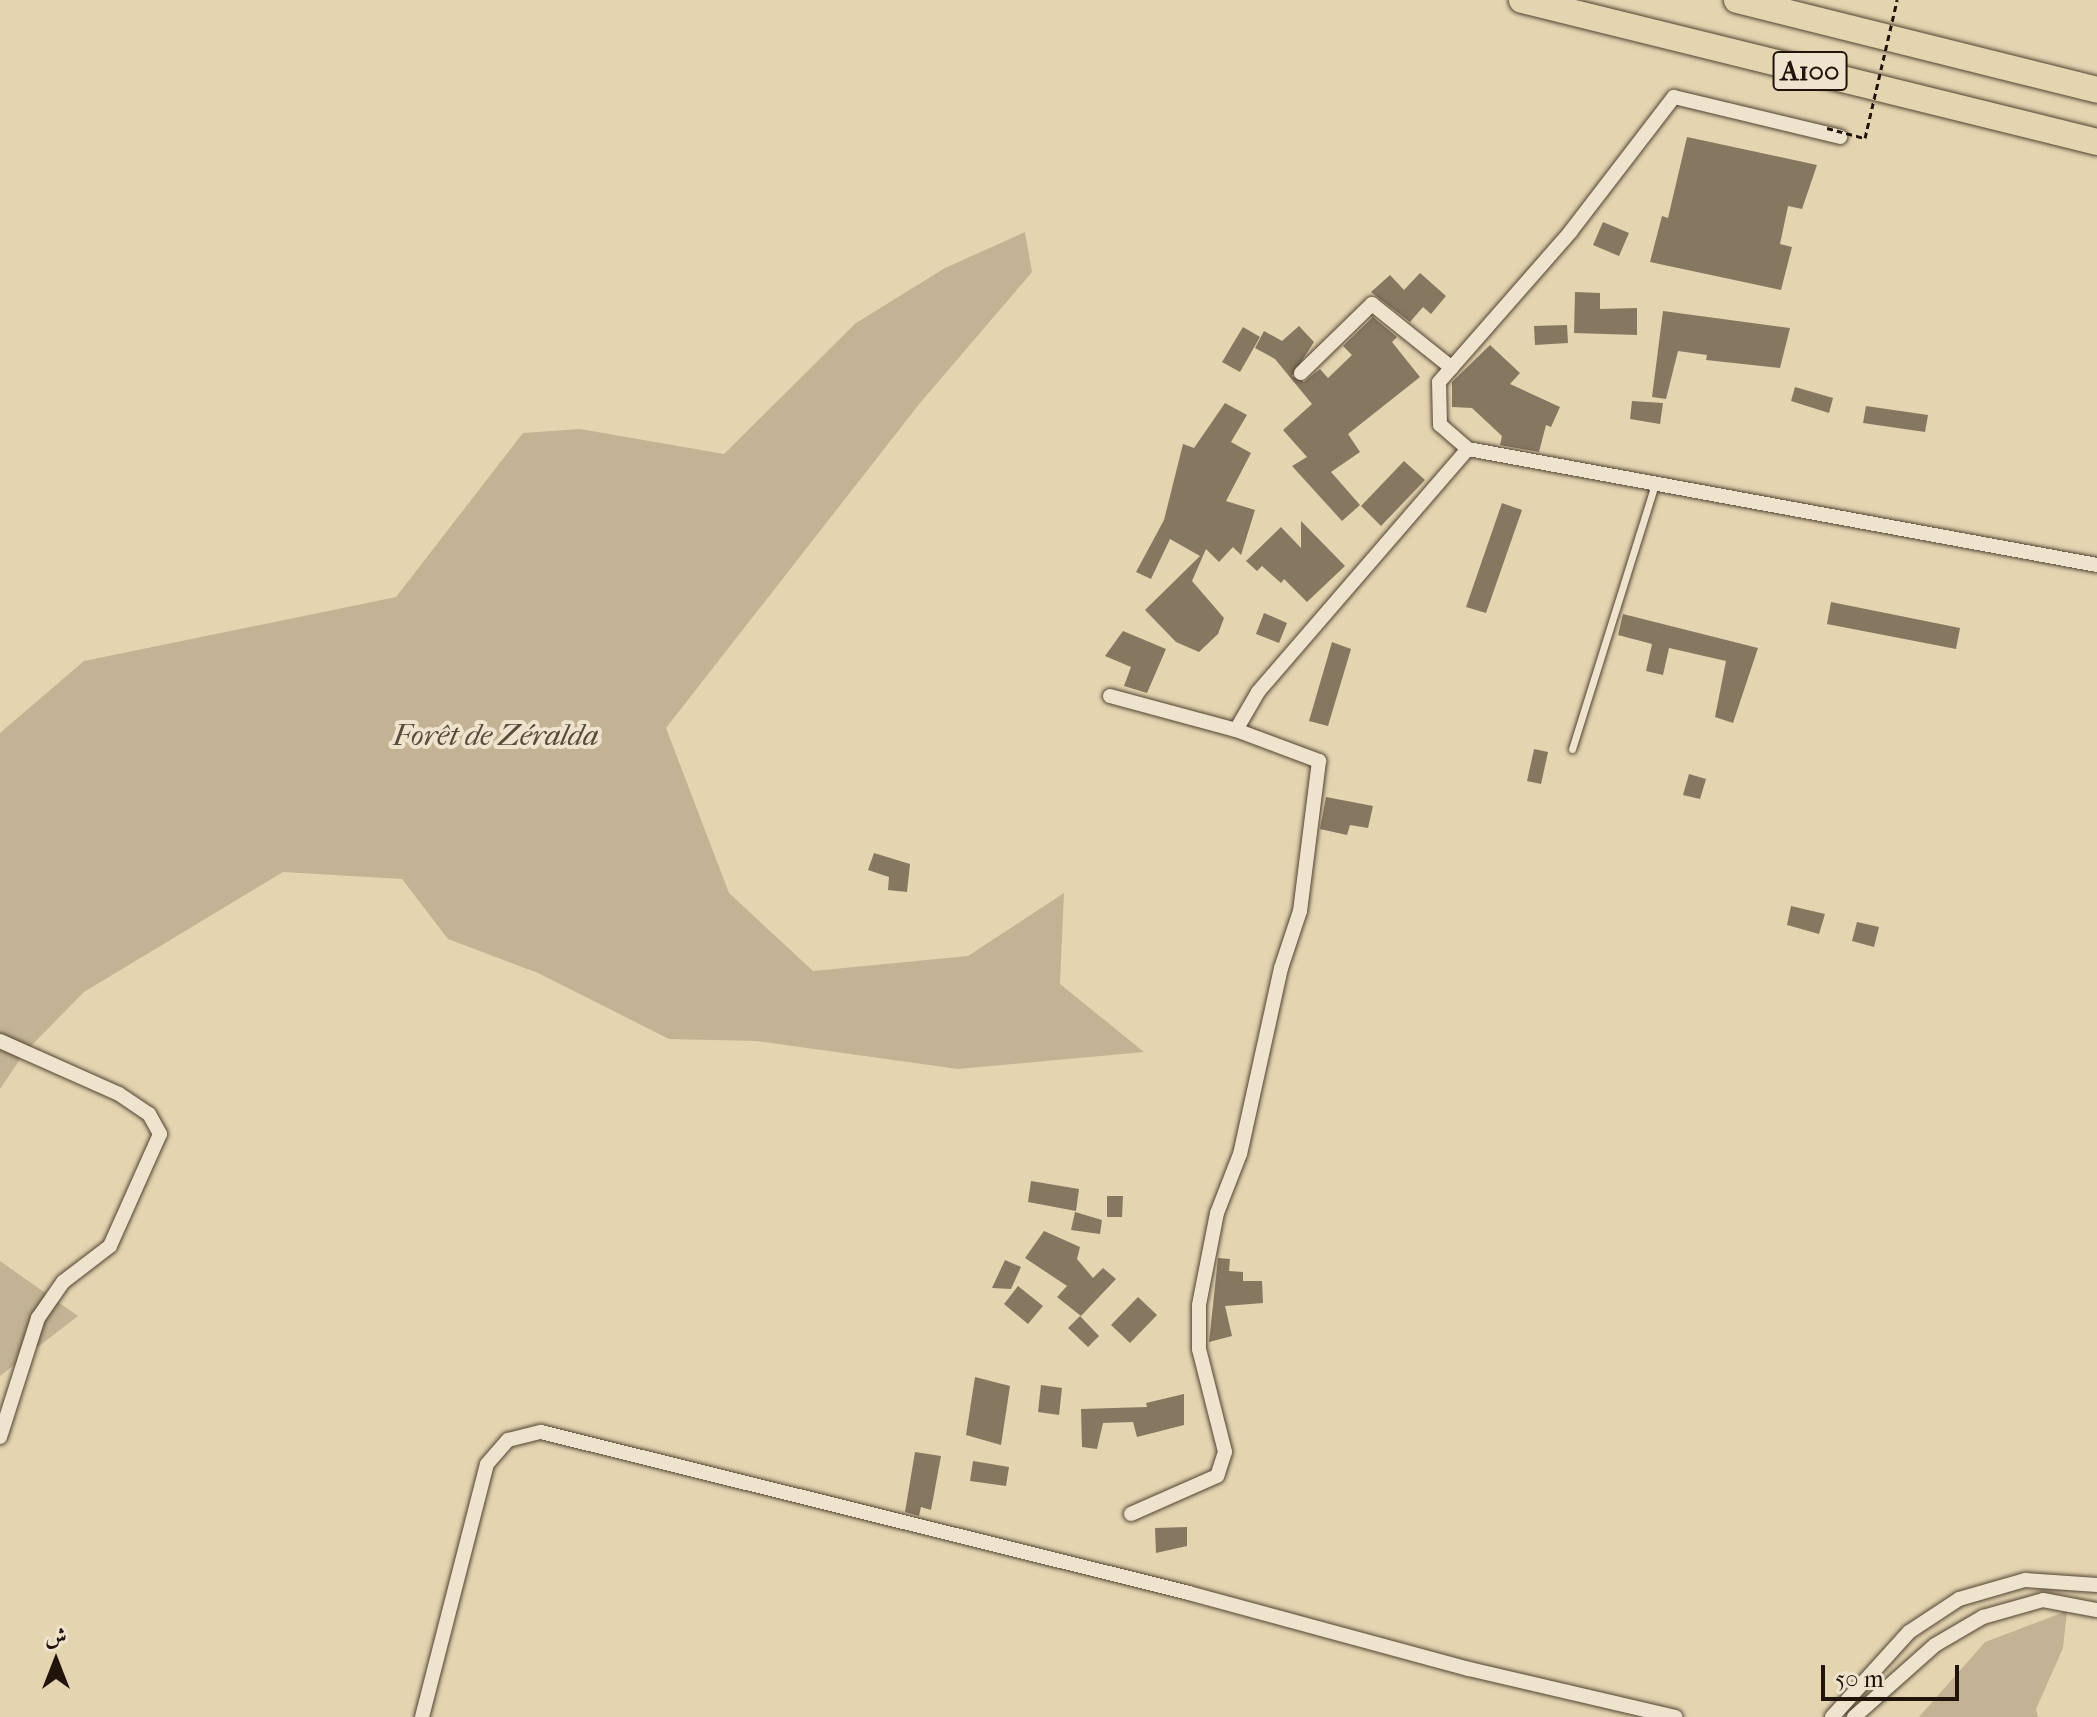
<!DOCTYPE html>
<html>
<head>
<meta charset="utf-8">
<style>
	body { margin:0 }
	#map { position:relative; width:2097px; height:1717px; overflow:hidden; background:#e5d4b0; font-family:"IM FELL French Canon",Amiri,serif }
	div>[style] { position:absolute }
	.green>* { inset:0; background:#c3b394 }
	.building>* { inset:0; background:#867760 }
	.roads { filter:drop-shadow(0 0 2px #504334) drop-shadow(0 0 2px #504334) }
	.service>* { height:7px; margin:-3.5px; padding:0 3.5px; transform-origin:3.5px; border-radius:3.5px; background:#eee3cc }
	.minor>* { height:14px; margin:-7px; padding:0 7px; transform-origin:7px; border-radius:7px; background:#eee3cc }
	.motorway>* { height:26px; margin:-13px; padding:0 13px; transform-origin:13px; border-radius:13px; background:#e5d4b0 }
	.path-bridge>* { height:3px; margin-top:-1.5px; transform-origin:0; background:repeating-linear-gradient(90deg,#1f130a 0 6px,transparent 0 10px) }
	span { translate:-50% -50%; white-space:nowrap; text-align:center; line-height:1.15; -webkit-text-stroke:8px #eee3cc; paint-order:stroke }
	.shield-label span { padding:2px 6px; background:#eee3cc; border:2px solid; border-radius:6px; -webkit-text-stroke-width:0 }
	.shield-label { font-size:28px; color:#1f130a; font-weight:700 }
	.park-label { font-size:30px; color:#584b3a; font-style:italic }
	.north { position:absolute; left:16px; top:1621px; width:80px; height:80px; -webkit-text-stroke:6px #eee3cc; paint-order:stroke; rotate:0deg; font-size:22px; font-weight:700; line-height:32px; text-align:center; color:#1f130a }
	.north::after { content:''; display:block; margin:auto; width:28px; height:36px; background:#1f130a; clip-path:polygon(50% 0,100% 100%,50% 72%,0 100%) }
	.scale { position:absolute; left:1821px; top:1665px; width:138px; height:36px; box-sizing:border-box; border:4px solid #1f130a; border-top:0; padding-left:10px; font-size:24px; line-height:28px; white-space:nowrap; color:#1f130a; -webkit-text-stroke:6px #eee3cc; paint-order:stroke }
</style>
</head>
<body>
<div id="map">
	<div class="green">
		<div style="clip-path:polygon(1025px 232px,1032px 272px,920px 403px,666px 728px,729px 893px,813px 971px,968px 956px,1064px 893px,1060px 984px,1144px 1052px,958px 1069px,756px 1041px,669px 1039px,538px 973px,448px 939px,402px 879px,283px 872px,84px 992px,25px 1052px,0 1089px,0 733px,84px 661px,396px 597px,523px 433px,580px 429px,724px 454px,856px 323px,945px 268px)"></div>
		<div style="clip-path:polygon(0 1261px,78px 1316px,0 1376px)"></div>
		<div style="clip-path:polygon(2067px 1611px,2063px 1648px,2036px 1709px,2038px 1717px,1919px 1717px,1985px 1642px)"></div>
	</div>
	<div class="building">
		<div style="clip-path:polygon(1687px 137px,1817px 165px,1802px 209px,1788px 206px,1780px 244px,1792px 247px,1781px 290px,1650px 262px,1662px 216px,1668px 218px)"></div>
		<div style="clip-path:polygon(1603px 222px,1629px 233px,1619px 256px,1593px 245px)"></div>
		<div style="clip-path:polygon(1420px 273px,1446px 296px,1431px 314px,1423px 307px,1410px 322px,1371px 292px,1390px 275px,1404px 290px)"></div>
		<div style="clip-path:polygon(1575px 292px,1600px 293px,1600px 309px,1637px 308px,1637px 335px,1574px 333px)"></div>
		<div style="clip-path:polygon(1663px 311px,1790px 328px,1780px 368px,1706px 360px,1707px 355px,1678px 351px,1666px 399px,1652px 397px)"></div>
		<div style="clip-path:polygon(1373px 317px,1397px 337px,1392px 342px,1420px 377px,1348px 434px,1360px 452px,1331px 472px,1360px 505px,1342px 521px,1292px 466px,1307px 457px,1283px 430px,1312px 404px,1275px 359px,1255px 348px,1264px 331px,1282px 341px,1299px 326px,1314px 342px,1292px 376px,1304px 382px,1320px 369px,1328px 378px,1352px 355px,1343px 346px)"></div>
		<div style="clip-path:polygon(1567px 325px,1568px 343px,1535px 345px,1534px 326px)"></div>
		<div style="clip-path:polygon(1243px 327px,1260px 337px,1240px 372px,1222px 362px)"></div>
		<div style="clip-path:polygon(1490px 345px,1520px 373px,1510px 384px,1560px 407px,1551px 427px,1546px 425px,1539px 452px,1500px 445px,1502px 436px,1472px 408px,1452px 407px,1452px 382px)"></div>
		<div style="clip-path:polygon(1795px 387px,1833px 398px,1829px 413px,1791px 401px)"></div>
		<div style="clip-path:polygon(1632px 401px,1663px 403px,1660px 424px,1630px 419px)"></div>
		<div style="clip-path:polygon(1225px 403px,1247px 415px,1231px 442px,1251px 453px,1226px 501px,1255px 510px,1241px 555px,1233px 547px,1219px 562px,1206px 549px,1192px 581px,1224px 618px,1218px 634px,1199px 652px,1176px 642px,1145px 610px,1200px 556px,1170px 539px,1151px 579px,1136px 572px,1164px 520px,1183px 444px,1194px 448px)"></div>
		<div style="clip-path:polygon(1866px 406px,1928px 415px,1925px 432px,1863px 423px)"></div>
		<div style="clip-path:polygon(1404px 461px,1425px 480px,1381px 526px,1361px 506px)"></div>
		<div style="clip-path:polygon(1502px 503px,1522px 510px,1486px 613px,1466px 607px)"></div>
		<div style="clip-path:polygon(1301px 521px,1345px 566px,1307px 602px,1284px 579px,1281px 583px,1262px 566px,1257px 571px,1246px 561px,1281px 527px,1301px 548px)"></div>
		<div style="clip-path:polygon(1831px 602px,1960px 628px,1956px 649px,1827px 624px)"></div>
		<div style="clip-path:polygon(1264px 613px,1287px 623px,1279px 643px,1256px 634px)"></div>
		<div style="clip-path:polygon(1623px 614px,1758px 648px,1733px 723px,1715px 717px,1726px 661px,1669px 648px,1663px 675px,1646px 671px,1652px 644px,1618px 635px)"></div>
		<div style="clip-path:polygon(1123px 631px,1166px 649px,1147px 693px,1124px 686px,1131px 667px,1105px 656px)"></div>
		<div style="clip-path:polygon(1332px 642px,1351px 649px,1328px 726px,1309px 721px)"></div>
		<div style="clip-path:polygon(1534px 749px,1548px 752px,1541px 784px,1527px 781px)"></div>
		<div style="clip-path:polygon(1689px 774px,1706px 779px,1700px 799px,1683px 795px)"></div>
		<div style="clip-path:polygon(1326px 797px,1373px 806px,1368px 828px,1350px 825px,1347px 835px,1320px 829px)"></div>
		<div style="clip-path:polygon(874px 853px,910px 864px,907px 892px,888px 890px,889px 877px,868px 870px)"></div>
		<div style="clip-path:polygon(1791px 906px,1825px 914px,1819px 934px,1787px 925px)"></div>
		<div style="clip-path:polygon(1857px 922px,1879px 927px,1874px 947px,1852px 941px)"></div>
		<div style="clip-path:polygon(1031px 1181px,1079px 1189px,1076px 1211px,1028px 1202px)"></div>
		<div style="clip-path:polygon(1107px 1196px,1123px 1196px,1122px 1217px,1107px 1217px)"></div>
		<div style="clip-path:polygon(1075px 1212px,1102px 1220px,1100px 1234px,1071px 1230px)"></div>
		<div style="clip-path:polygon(1044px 1231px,1080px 1247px,1077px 1259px,1093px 1278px,1103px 1268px,1116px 1279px,1081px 1316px,1057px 1297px,1067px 1286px,1025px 1258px)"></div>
		<div style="clip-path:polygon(1218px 1258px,1230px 1259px,1229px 1271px,1243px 1272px,1243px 1281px,1262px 1281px,1263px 1303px,1225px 1306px,1232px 1336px,1209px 1342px)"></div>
		<div style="clip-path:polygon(1005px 1260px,1021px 1267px,1011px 1289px,992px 1288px)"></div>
		<div style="clip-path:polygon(1018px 1286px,1043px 1306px,1028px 1324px,1004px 1304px)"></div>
		<div style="clip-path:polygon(1138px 1297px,1157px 1315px,1130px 1343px,1111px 1325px)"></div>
		<div style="clip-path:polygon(1080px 1316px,1099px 1336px,1088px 1347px,1068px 1328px)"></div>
		<div style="clip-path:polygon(975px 1377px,1010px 1386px,1001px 1445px,966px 1435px)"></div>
		<div style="clip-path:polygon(1041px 1385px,1062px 1388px,1059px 1415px,1038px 1412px)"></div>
		<div style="clip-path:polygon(1184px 1394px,1184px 1425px,1137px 1437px,1133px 1422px,1103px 1423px,1097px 1449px,1082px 1447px,1081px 1409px,1147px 1407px,1146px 1403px)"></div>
		<div style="clip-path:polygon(915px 1452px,941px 1456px,931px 1510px,921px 1507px,919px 1516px,905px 1512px)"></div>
		<div style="clip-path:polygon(973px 1461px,1009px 1467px,1006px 1486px,970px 1481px)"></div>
		<div style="clip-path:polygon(1187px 1527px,1187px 1546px,1156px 1553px,1155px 1528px)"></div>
	</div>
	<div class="roads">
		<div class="service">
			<div style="left:1572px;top:749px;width:278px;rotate:-72.6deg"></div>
		</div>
		<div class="minor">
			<div style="left:1301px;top:373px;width:99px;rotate:-44.2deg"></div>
			<div style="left:1372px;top:304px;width:102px;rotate:38.7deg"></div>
			<div style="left:1468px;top:449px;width:37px;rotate:-139deg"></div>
			<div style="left:1440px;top:425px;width:43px;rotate:-91.3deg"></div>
			<div style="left:1439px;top:382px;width:201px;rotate:-48.8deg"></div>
			<div style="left:1571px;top:231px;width:169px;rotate:-52.5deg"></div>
			<div style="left:1674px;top:97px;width:171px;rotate:13.5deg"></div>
			<div style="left:1110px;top:696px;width:131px;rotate:15.1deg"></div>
			<div style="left:1236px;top:730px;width:89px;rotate:20.5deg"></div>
			<div style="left:1319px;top:761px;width:151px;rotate:97.2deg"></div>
			<div style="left:1300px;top:911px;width:60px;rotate:108.4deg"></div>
			<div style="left:1281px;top:968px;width:190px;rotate:102.4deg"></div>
			<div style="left:1240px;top:1154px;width:63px;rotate:111.3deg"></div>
			<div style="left:1217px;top:1213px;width:94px;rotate:101.1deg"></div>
			<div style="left:1199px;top:1305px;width:44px;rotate:90deg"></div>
			<div style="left:1199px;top:1349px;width:106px;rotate:75.8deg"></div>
			<div style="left:1225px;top:1452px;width:25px;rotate:108deg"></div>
			<div style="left:1217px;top:1476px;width:94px;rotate:156.2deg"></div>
			<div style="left:1236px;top:730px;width:44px;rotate:-59.9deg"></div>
			<div style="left:1258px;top:692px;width:321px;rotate:-49.2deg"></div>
			<div style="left:1468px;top:449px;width:640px;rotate:10.45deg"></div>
			<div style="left:0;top:1041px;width:130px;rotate:24deg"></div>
			<div style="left:119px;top:1094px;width:36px;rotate:34deg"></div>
			<div style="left:149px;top:1114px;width:23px;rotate:61deg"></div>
			<div style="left:160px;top:1134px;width:123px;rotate:114.1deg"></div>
			<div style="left:110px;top:1246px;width:59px;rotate:142.5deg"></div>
			<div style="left:63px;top:1282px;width:44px;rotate:124.8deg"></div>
			<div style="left:38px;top:1318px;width:125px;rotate:107.7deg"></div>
			<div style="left:422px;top:1717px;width:261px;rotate:-75.6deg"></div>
			<div style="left:487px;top:1464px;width:32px;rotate:-49deg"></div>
			<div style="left:508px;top:1440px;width:34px;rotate:-14deg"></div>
			<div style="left:541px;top:1432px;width:668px;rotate:13.95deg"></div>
			<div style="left:1189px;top:1593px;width:290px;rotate:15.2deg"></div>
			<div style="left:1469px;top:1669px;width:212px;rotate:13.1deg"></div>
			<div style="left:1832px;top:1717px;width:115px;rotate:-47.8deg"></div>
			<div style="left:1909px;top:1632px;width:60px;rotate:-33.4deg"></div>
			<div style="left:1959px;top:1599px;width:69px;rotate:-16.1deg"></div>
			<div style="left:2025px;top:1580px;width:72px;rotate:4deg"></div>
			<div style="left:1854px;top:1717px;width:108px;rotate:-41.6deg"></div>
			<div style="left:1935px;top:1645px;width:56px;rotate:-30.3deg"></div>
			<div style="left:1983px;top:1617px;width:62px;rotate:-15.8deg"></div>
			<div style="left:2043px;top:1600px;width:55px;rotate:10.5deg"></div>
		</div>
		<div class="motorway">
			<div style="left:1522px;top:0;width:592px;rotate:13.87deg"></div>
			<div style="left:1737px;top:0;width:371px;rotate:14deg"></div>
		</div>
	</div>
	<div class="path-bridge">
		<div style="left:1827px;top:128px;width:39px;rotate:15deg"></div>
		<div style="left:1865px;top:138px;width:142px;rotate:-76.9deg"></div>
	</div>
	<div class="shield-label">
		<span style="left:1810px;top:71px">A100</span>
	</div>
	<div class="park-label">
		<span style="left:496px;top:736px">Forêt de Zéralda</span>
	</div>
	<div class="north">ش</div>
	<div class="scale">50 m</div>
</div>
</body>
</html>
